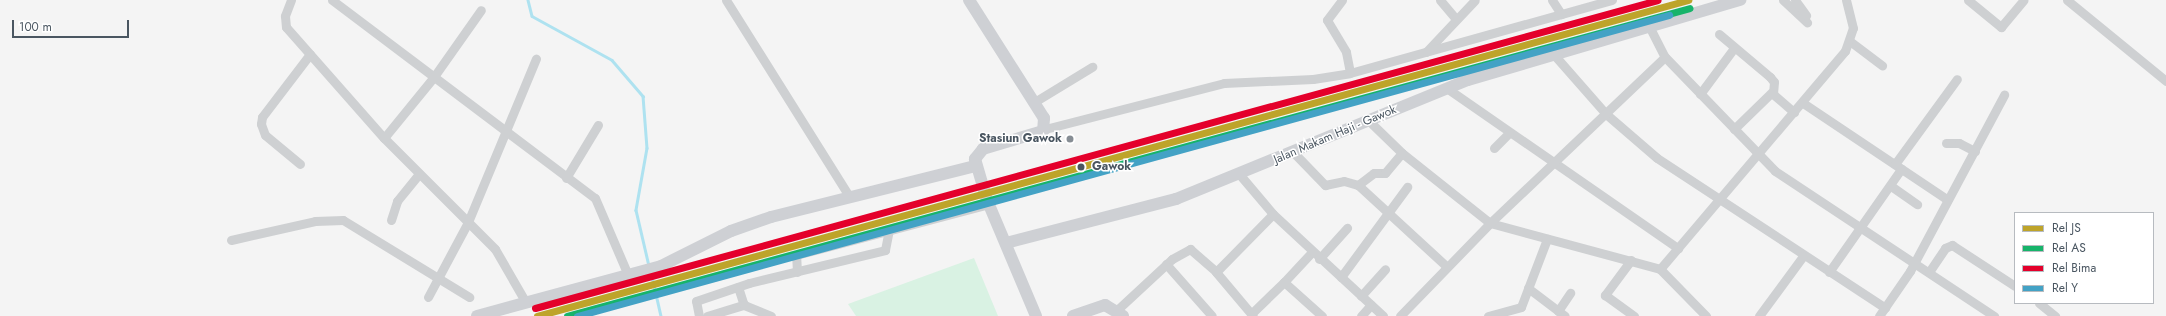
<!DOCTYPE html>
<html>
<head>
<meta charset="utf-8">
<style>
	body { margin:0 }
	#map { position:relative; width:2166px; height:316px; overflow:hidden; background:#f4f4f4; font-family:Jost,sans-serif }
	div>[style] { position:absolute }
	.green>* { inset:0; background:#d9f2e3 }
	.stream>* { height:2.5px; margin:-1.25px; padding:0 1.25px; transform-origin:1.25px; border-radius:1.25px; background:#aee2f0 }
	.street>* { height:9px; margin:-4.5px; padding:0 4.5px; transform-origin:4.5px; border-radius:4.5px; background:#ced0d2 }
	.secondary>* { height:12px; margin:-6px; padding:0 6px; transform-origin:6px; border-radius:6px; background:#ced0d4 }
	.rail-1>* { height:7px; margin:-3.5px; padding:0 3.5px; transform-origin:3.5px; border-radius:3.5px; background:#bea42a }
	.rail-2>* { height:7px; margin:-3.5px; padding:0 3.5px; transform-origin:3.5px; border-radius:3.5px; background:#17b46a }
	.rail-3>* { height:7px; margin:-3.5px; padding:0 3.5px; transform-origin:3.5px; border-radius:3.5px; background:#e4002b }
	.rail-4>* { height:7px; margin:-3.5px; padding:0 3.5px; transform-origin:3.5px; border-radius:3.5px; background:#43a2c5 }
	.dots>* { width:11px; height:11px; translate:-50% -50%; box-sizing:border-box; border:2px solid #fff; border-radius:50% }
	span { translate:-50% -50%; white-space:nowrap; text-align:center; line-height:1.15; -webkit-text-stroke:3px #fff; paint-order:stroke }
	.street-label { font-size:12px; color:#4a5661 }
	.poi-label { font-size:12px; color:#4a5661; font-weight:700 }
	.right { translate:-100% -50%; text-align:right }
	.stop-label { font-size:12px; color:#4a5661; font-weight:700 }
	.left { translate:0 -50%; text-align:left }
	.legend { position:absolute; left:2014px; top:212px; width:140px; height:92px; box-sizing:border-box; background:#fff; border:1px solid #b7bbc0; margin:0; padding:5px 7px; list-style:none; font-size:12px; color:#4a5661 }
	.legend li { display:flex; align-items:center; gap:8px; height:20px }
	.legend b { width:20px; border:1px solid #b7bbc0 }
	.scale { position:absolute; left:12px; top:20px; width:117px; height:18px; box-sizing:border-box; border:2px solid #4a5661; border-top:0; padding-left:5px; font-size:12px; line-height:14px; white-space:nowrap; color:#4a5661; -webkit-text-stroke:3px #fff; paint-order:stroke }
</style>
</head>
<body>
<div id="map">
	<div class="green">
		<div style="clip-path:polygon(974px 258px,998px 316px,856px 316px,848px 304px)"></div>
	</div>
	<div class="stream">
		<div style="left:528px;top:0;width:16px;rotate:76deg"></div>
		<div style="left:532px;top:16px;width:91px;rotate:28.8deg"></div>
		<div style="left:612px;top:60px;width:48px;rotate:49.3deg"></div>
		<div style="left:643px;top:96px;width:52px;rotate:85.6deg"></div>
		<div style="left:647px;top:148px;width:63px;rotate:100.1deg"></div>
		<div style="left:636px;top:210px;width:57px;rotate:76.9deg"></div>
		<div style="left:651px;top:272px;width:45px;rotate:77.2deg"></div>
	</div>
	<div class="street">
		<div style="left:291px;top:0;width:17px;rotate:111deg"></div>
		<div style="left:285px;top:16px;width:11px;rotate:85deg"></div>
		<div style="left:286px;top:27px;width:148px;rotate:48.6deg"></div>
		<div style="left:384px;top:138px;width:157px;rotate:45deg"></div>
		<div style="left:495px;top:249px;width:60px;rotate:60deg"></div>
		<div style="left:332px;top:0;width:329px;rotate:37deg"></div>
		<div style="left:595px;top:198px;width:84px;rotate:66.8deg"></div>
		<div style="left:726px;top:0;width:231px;rotate:57.9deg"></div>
		<div style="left:1342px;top:0;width:25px;rotate:127deg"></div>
		<div style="left:1327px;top:20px;width:37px;rotate:59deg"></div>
		<div style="left:1346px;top:52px;width:21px;rotate:79deg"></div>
		<div style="left:1440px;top:0;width:25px;rotate:50deg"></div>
		<div style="left:1552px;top:0;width:17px;rotate:57deg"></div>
		<div style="left:1783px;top:0;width:33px;rotate:43deg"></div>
		<div style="left:1795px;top:0;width:19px;rotate:54deg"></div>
		<div style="left:1968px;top:0;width:43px;rotate:39.3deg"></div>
		<div style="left:2001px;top:27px;width:35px;rotate:-50deg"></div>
		<div style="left:2067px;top:0;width:128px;rotate:39.3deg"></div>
		<div style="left:1649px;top:26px;width:35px;rotate:63deg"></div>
		<div style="left:1665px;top:57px;width:158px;rotate:46deg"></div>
		<div style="left:1775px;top:171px;width:263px;rotate:33.5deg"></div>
		<div style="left:1719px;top:34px;width:67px;rotate:40.1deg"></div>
		<div style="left:1770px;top:77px;width:6px;rotate:51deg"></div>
		<div style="left:1774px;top:82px;width:12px;rotate:95deg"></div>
		<div style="left:1773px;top:94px;width:28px;rotate:41deg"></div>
		<div style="left:1851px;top:42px;width:39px;rotate:37deg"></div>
		<div style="left:1426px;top:52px;width:71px;rotate:-46.7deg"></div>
		<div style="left:1556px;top:57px;width:76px;rotate:48.7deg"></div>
		<div style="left:1606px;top:114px;width:67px;rotate:40.8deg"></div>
		<div style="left:1657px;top:158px;width:273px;rotate:33.3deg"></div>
		<div style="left:1448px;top:89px;width:280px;rotate:34.7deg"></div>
		<div style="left:1700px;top:94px;width:57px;rotate:-53.5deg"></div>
		<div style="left:1036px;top:101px;width:66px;rotate:-31.3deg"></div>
		<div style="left:1803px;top:103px;width:174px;rotate:33.8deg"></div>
		<div style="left:1369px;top:121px;width:46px;rotate:44.1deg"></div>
		<div style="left:1402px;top:153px;width:112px;rotate:38.5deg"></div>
		<div style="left:1490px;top:223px;width:176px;rotate:15.1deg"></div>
		<div style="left:1660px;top:269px;width:66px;rotate:45.6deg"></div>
		<div style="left:1045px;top:129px;width:185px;rotate:-14.4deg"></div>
		<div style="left:1224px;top:83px;width:89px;rotate:-2.6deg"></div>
		<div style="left:1313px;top:79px;width:37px;rotate:-9deg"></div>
		<div style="left:1350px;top:73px;width:272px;rotate:-15.6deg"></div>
		<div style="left:1734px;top:129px;width:53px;rotate:-44.2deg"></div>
		<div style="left:384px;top:138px;width:77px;rotate:-50.8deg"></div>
		<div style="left:433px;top:78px;width:83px;rotate:-54.8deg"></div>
		<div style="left:1946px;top:143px;width:13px"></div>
		<div style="left:1959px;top:143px;width:18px;rotate:27deg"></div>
		<div style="left:1494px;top:148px;width:21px;rotate:-45deg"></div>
		<div style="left:1294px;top:153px;width:45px;rotate:45.9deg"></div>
		<div style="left:1325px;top:185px;width:19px;rotate:-12deg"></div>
		<div style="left:1344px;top:181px;width:15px;rotate:16deg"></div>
		<div style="left:1358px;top:185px;width:120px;rotate:42.6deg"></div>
		<div style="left:300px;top:164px;width:45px;rotate:-140.4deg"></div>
		<div style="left:265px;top:135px;width:12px;rotate:-110deg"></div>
		<div style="left:261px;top:124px;width:7px;rotate:-82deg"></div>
		<div style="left:262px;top:117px;width:79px;rotate:-52.7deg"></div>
		<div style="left:1895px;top:164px;width:105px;rotate:-53.9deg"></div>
		<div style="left:1240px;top:175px;width:51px;rotate:49.8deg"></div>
		<div style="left:566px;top:178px;width:62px;rotate:-58.9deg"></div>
		<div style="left:1358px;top:185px;width:20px;rotate:-37deg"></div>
		<div style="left:1374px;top:173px;width:11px"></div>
		<div style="left:1385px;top:173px;width:26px;rotate:-50deg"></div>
		<div style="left:1891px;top:186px;width:32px;rotate:35deg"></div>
		<div style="left:391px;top:220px;width:20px;rotate:-72deg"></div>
		<div style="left:397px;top:201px;width:35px;rotate:-51deg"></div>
		<div style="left:231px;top:240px;width:86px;rotate:-12.7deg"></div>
		<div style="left:315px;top:221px;width:28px;rotate:-2deg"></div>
		<div style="left:343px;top:220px;width:148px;rotate:31.4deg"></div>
		<div style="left:1312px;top:252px;width:41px;rotate:133deg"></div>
		<div style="left:1284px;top:282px;width:51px;rotate:41.8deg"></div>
		<div style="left:1319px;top:259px;width:42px;rotate:-47.9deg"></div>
		<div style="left:1631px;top:260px;width:44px;rotate:126.6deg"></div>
		<div style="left:1605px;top:295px;width:36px;rotate:36deg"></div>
		<div style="left:1166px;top:264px;width:69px;rotate:48.5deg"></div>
		<div style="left:1660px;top:269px;width:286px;rotate:-49.7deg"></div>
		<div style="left:1845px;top:51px;width:24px;rotate:-71deg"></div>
		<div style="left:1853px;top:28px;width:29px;rotate:-104deg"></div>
		<div style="left:797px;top:272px;width:17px;rotate:-93deg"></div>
		<div style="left:796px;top:255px;width:200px;rotate:-14.8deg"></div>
		<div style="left:1216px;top:272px;width:81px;rotate:-45.5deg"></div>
		<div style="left:1273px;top:214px;width:150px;rotate:42.8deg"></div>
		<div style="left:1829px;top:272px;width:126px;rotate:-55deg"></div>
		<div style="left:1929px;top:272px;width:29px;rotate:-56deg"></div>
		<div style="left:1945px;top:248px;width:8px;rotate:-23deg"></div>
		<div style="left:1952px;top:245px;width:75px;rotate:33.1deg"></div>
		<div style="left:1341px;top:277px;width:112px;rotate:-53.7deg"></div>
		<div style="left:738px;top:287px;width:19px;rotate:72deg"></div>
		<div style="left:1528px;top:288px;width:46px;rotate:37.1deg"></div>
		<div style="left:1361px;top:296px;width:36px;rotate:-48deg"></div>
		<div style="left:428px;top:297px;width:85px;rotate:-61.9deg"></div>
		<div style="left:468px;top:222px;width:177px;rotate:-67.4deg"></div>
		<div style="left:2039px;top:303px;width:21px;rotate:39deg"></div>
		<div style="left:1117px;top:310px;width:75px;rotate:-42.8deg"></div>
		<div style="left:1172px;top:259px;width:21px;rotate:-29deg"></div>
		<div style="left:1190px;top:249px;width:35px;rotate:41deg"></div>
		<div style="left:1216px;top:272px;width:57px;rotate:49.9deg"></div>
		<div style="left:1558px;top:311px;width:22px;rotate:-56deg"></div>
		<div style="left:1251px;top:314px;width:46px;rotate:-44.1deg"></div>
		<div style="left:699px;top:316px;width:15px;rotate:-101deg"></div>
		<div style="left:696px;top:301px;width:56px;rotate:-18.8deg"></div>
		<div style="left:749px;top:283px;width:140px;rotate:-13.6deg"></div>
		<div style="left:885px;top:250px;width:20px;rotate:-79deg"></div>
		<div style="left:707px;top:316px;width:39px;rotate:-17deg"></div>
		<div style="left:744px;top:305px;width:29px;rotate:22deg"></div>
		<div style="left:1361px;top:316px;width:15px;rotate:-48deg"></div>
		<div style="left:1400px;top:316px;width:129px;rotate:-45.9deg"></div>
		<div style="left:1490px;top:223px;width:241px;rotate:-43.5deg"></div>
		<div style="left:1488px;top:316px;width:34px;rotate:-15deg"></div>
		<div style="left:1521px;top:307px;width:73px;rotate:-69.1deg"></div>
		<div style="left:1759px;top:316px;width:74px;rotate:-53.7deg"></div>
		<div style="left:1879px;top:316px;width:55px;rotate:-55.4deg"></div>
		<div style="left:1910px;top:271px;width:200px;rotate:-61.9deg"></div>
	</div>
	<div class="secondary">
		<div style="left:969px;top:0;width:140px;rotate:57.6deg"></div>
		<div style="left:1044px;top:118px;width:13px;rotate:94deg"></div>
		<div style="left:1043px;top:131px;width:63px;rotate:163.3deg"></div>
		<div style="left:983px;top:149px;width:13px;rotate:129deg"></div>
		<div style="left:975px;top:159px;width:43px;rotate:73.7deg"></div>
		<div style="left:987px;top:200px;width:126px;rotate:67.1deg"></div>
		<div style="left:1006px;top:243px;width:176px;rotate:-14.5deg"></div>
		<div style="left:1176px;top:199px;width:315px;rotate:-22.2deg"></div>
		<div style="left:1468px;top:80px;width:284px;rotate:-16.4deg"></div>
		<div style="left:477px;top:316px;width:191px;rotate:-15.2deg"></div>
		<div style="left:661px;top:266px;width:78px;rotate:-26.6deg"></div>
		<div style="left:731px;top:231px;width:42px;rotate:-19.3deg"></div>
		<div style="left:771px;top:217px;width:210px;rotate:-14deg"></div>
		<div style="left:1073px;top:316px;width:34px;rotate:-19deg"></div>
		<div style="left:1105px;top:305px;width:21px;rotate:31deg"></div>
	</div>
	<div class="rail-1">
		<div style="left:537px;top:316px;width:1194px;rotate:-15.35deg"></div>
	</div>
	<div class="rail-2">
		<div style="left:567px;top:316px;width:1164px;rotate:-15.34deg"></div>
	</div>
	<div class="rail-3">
		<div style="left:535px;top:308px;width:1164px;rotate:-15.34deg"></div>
	</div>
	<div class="rail-4">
		<div style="left:577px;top:316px;width:1133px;rotate:-15.41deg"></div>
	</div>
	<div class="dots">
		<div style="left:1070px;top:139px;background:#868d94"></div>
		<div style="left:1081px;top:167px;background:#4a5661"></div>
	</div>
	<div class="street-label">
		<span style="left:1335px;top:135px;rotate:-23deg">Jalan Makam Haji - Gawok</span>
	</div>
	<div class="poi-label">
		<span class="right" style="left:1062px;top:139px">Stasiun Gawok</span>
	</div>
	<div class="stop-label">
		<span class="left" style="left:1092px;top:167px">Gawok</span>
	</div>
	<ul class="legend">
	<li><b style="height:5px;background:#bea42a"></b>Rel JS</li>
	<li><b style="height:5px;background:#17b46a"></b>Rel AS</li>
	<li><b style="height:5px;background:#e4002b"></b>Rel Bima</li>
	<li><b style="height:5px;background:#43a2c5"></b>Rel Y</li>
	</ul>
	<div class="scale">100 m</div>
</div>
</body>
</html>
